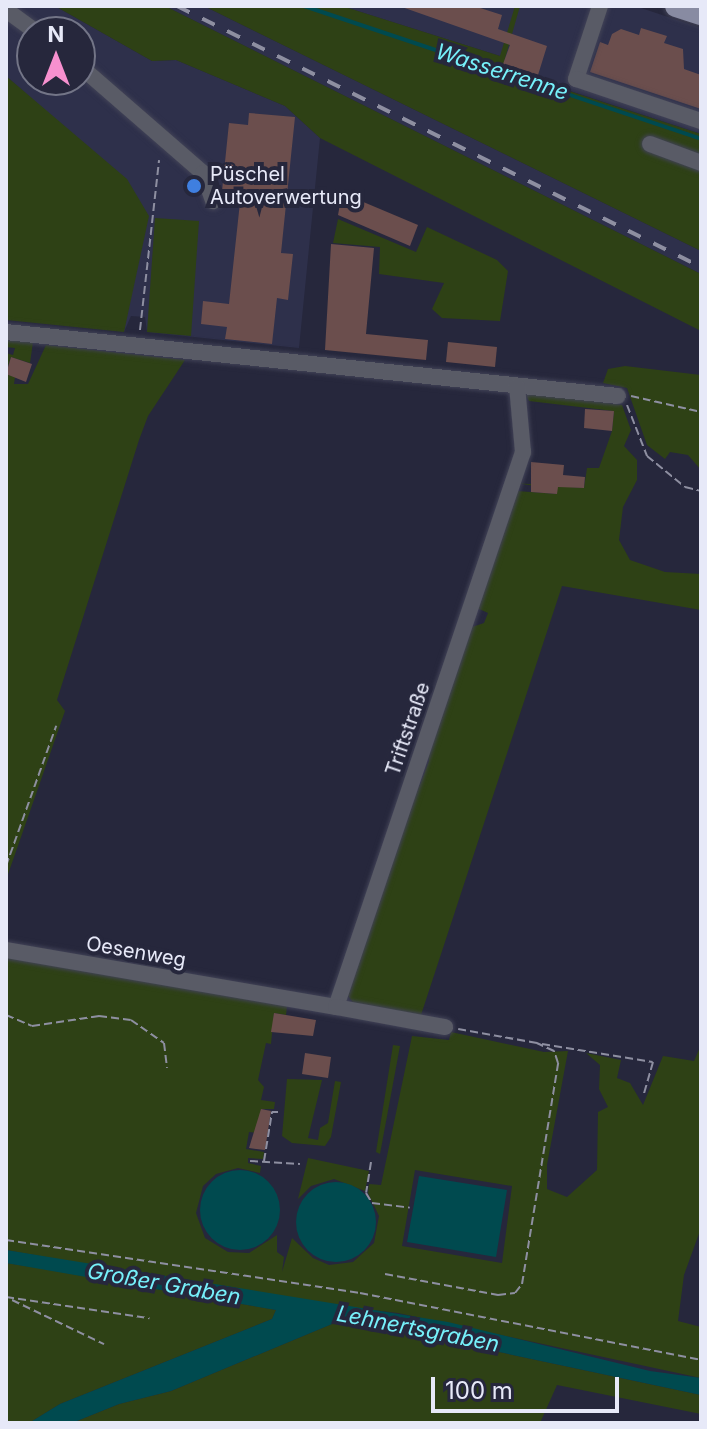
<!DOCTYPE html>
<html>
<head>
<meta charset="utf-8">
<style>
	body { margin:0 }
	#map { position:relative; width:707px; height:1429px; overflow:hidden; background:#26273c; font-family:Inter,sans-serif }
	div>[style] { position:absolute }
	.built>* { inset:0; background:#2e304b }
	.green>* { inset:0; background:#2e4115 }
	.water>* { inset:0; background:#004a4f }
	.round { border-radius:50% }
	.stream>* { height:4px; margin:-2px; padding:0 2px; transform-origin:2px; border-radius:2px; background:#004a4f }
	.building>* { inset:0; background:#6b4e4d }
	.path>* { height:2px; margin-top:-1px; transform-origin:0; background:repeating-linear-gradient(90deg,#8e8fa1 0 8px,transparent 0 12px) }
	.roads { filter:drop-shadow(0 0 2px #414256) drop-shadow(0 0 2px #414256) }
	.minor>* { height:16px; margin:-8px; padding:0 8px; transform-origin:8px; border-radius:8px; background:#595b66 }
	.major>* { height:22px; margin:-11px; padding:0 11px; transform-origin:11px; border-radius:11px; background:#888ba2 }
	.rail>* { height:4px; margin-top:-2px; transform-origin:0; background:repeating-linear-gradient(90deg,#8e8fa1 0 14px,transparent 0 28px) }
	.dots>* { width:22px; height:22px; translate:-50% -50%; box-sizing:border-box; border:4px solid #26273c; border-radius:50% }
	span { translate:-50% -50%; white-space:nowrap; text-align:center; line-height:1.15; -webkit-text-stroke:8px #26273c; paint-order:stroke }
	.poi-label { font-size:20px; color:#e7e9f8 }
	.left { translate:0 -50%; text-align:left }
	.street-label { font-size:20px; color:#e7e9f8 }
	.water-label { font-size:22px; color:#76f0fa; font-style:italic }
	.frame { position:absolute; inset:0; border:8px solid #e7e9f8; pointer-events:none }
	.north { position:absolute; left:16px; top:16px; width:80px; height:80px; box-sizing:border-box; background:#26273c; border:2px solid #737587; border-radius:50%; rotate:0deg; font-size:22px; font-weight:700; line-height:32px; text-align:center; color:#e7e9f8 }
	.north::after { content:''; display:block; margin:auto; width:28px; height:36px; background:#f790cf; clip-path:polygon(50% 0,100% 100%,50% 72%,0 100%) }
	.scale { position:absolute; left:431px; top:1377px; width:188px; height:36px; box-sizing:border-box; border:4px solid #e7e9f8; border-top:0; padding-left:10px; font-size:24px; line-height:28px; white-space:nowrap; color:#e7e9f8; -webkit-text-stroke:6px #26273c; paint-order:stroke }
</style>
</head>
<body>
<div id="map">
	<div class="built">
		<div style="clip-path:polygon(evenodd,6px 6px,55px 6px,152px 61px,176px 60px,285px 106px,320px 138px,299px 348px,147px 332px,145px 317px,131px 316px,124px 332px,55px 323px,87px 148px,6px 76px,6px 6px,32px 32px,80px 32px,80px 80px,32px 80px,32px 32px)"></div>
		<div style="clip-path:polygon(165px 6px,204px 6px,701px 251px,701px 274px)"></div>
		<div style="clip-path:polygon(342px 6px,635px 6px,701px 28px,701px 134px,497px 67px,500px 56px)"></div>
	</div>
	<div class="green">
		<div style="clip-path:polygon(55px 6px,165px 6px,701px 274px,701px 331px,320px 138px,285px 106px,176px 60px,152px 61px)"></div>
		<div style="clip-path:polygon(204px 6px,342px 6px,500px 56px,515px 6px,520px 6px,502px 69px,701px 134px,701px 251px)"></div>
		<div style="clip-path:polygon(6px 76px,127px 179px,149px 216px,124px 332px,6px 320px)"></div>
		<div style="clip-path:polygon(155px 218px,199px 221px,191px 336px,147px 332px)"></div>
		<div style="clip-path:polygon(338px 219px,416px 252px,427px 227px,497px 260px,508px 271px,500px 321px,442px 318px,432px 309px,444px 283px,379px 274px,380px 247px,333px 243px)"></div>
		<div style="clip-path:polygon(6px 339px,33px 342px,30px 363px,11px 357px,6px 372px,6px 353px,13px 355px,15px 348px,6px 347px)"></div>
		<div style="clip-path:polygon(46px 345px,185px 360px,148px 416px,139px 440px,57px 700px,65px 711px,6px 880px,6px 374px,15px 377px,14px 384px,28px 384px)"></div>
		<div style="clip-path:polygon(625px 366px,701px 375px,701px 470px,688px 455px,670px 452px,665px 459px,647px 445px,627px 388px,603px 383px,608px 369px)"></div>
		<div style="clip-path:polygon(524px 392px,622px 405px,631px 430px,624px 446px,637px 460px,637px 480px,623px 507px,619px 540px,630px 560px,665px 572px,701px 574px,701px 610px,562px 586px,421px 1015px,354px 1004px,346px 993px,411px 794px,419px 787px,429px 761px,426px 749px,469px 628px,484px 623px,488px 613px,477px 608px,517px 491px,557px 494px,557px 489px,515px 483px,584px 488px,587px 468px,599px 468px,612px 431px,614px 411px,529px 401px)"></div>
		<div style="clip-path:polygon(evenodd,6px 944px,260px 986px,257px 1000px,287px 1006px,286px 1015px,274px 1013px,271px 1044px,266px 1043px,258px 1080px,264px 1087px,261px 1100px,275px 1102px,274px 1109px,261px 1109px,259px 1133px,249px 1132px,246px 1149px,264px 1152px,263px 1159px,248px 1158px,248px 1163px,261px 1166px,260px 1173px,238px 1168px,216px 1174px,203px 1186px,196px 1213px,205px 1238px,228px 1252px,249px 1253px,277px 1235px,277px 1252px,284px 1257px,282px 1272px,292px 1238px,313px 1258px,329px 1265px,353px 1262px,374px 1243px,379px 1216px,368px 1193px,369px 1184px,381px 1185px,412px 1036px,449px 1040px,451px 1032px,544px 1052px,568px 1051px,547px 1165px,547px 1189px,567px 1197px,597px 1170px,598px 1112px,608px 1107px,599px 1089px,600px 1065px,586px 1053px,621px 1060px,617px 1078px,630px 1083px,643px 1105px,663px 1056px,694px 1061px,701px 1045px,701px 1228px,684px 1275px,678px 1321px,701px 1327px,701px 1378px,398px 1313px,295px 1301px,6px 1250px,6px 944px,415px 1170px,512px 1186px,502px 1263px,402px 1246px,415px 1170px)"></div>
		<div style="clip-path:polygon(393px 1045px,400px 1046px,380px 1154px,376px 1152px)"></div>
		<div style="clip-path:polygon(287px 1079px,322px 1080px,308px 1138px,318px 1140px,320px 1128px,328px 1123px,335px 1081px,341px 1082px,331px 1137px,325px 1146px,292px 1143px,282px 1136px)"></div>
		<div style="clip-path:polygon(308px 1158px,369px 1171px,365px 1191px,334px 1179px,311px 1186px,298px 1199px)"></div>
		<div style="clip-path:polygon(6px 1263px,38px 1268px,276px 1310px,272px 1319px,60px 1404px,29px 1423px,6px 1423px)"></div>
		<div style="clip-path:polygon(344px 1319px,701px 1395px,701px 1414px,557px 1385px,540px 1423px,72px 1423px,119px 1404px,171px 1391px)"></div>
	</div>
	<div class="water">
		<div class="round" style="left:200px;top:1170px;width:80px;height:80px"></div>
		<div style="clip-path:polygon(419px 1176px,507px 1190px,496px 1257px,407px 1242px)"></div>
		<div class="round" style="left:296px;top:1182px;width:80px;height:80px"></div>
		<div style="clip-path:polygon(6px 1250px,448px 1322px,650px 1371px,701px 1378px,701px 1395px,344px 1319px,171px 1391px,119px 1404px,72px 1423px,29px 1423px,60px 1404px,272px 1319px,276px 1310px,6px 1263px)"></div>
	</div>
	<div class="stream">
		<div style="left:304px;top:6px;width:419px;rotate:18.5deg"></div>
	</div>
	<div class="building">
		<div style="clip-path:polygon(399px 6px,474px 6px,502px 15px,498px 29px,547px 46px,538px 75px,503px 64px,510px 45px)"></div>
		<div style="clip-path:polygon(641px 28px,667px 36px,664px 43px,683px 49px,684px 69px,701px 75px,701px 109px,590px 72px,600px 42px,608px 45px,612px 34px,621px 29px,639px 35px)"></div>
		<div style="clip-path:polygon(249px 113px,295px 117px,281px 253px,293px 254px,288px 300px,277px 298px,272px 344px,225px 339px,227px 327px,201px 324px,203px 301px,229px 304px,241px 193px,222px 191px,229px 123px,248px 125px)"></div>
		<div style="clip-path:polygon(342px 193px,418px 225px,410px 246px,338px 215px)"></div>
		<div style="clip-path:polygon(331px 244px,374px 248px,366px 334px,428px 340px,426px 360px,325px 350px)"></div>
		<div style="clip-path:polygon(448px 342px,497px 347px,495px 367px,446px 362px)"></div>
		<div style="clip-path:polygon(11px 357px,32px 364px,26px 382px,6px 374px)"></div>
		<div style="clip-path:polygon(585px 409px,614px 411px,612px 431px,584px 428px)"></div>
		<div style="clip-path:polygon(531px 462px,564px 465px,563px 475px,585px 477px,584px 488px,558px 487px,557px 494px,531px 492px)"></div>
		<div style="clip-path:polygon(274px 1013px,316px 1020px,313px 1036px,271px 1032px)"></div>
		<div style="clip-path:polygon(305px 1053px,331px 1057px,328px 1078px,302px 1074px)"></div>
		<div style="clip-path:polygon(261px 1109px,271px 1111px,265px 1150px,249px 1148px)"></div>
	</div>
	<div class="path">
		<div style="left:140px;top:330px;width:171px;rotate:-83.6deg"></div>
		<div style="left:631px;top:396px;width:72px;rotate:12.9deg"></div>
		<div style="left:627px;top:405px;width:55px;rotate:68.6deg"></div>
		<div style="left:647px;top:456px;width:49px;rotate:39.2deg"></div>
		<div style="left:685px;top:487px;width:16px;rotate:14deg"></div>
		<div style="left:6px;top:866px;width:149px;rotate:-70.3deg"></div>
		<div style="left:6px;top:1015px;width:28px;rotate:23deg"></div>
		<div style="left:32px;top:1026px;width:68px;rotate:-8.5deg"></div>
		<div style="left:99px;top:1016px;width:32px;rotate:7deg"></div>
		<div style="left:131px;top:1020px;width:40px;rotate:34.9deg"></div>
		<div style="left:164px;top:1043px;width:25px;rotate:83deg"></div>
		<div style="left:542px;top:1044px;width:112px;rotate:9.2deg"></div>
		<div style="left:653px;top:1062px;width:33px;rotate:106deg"></div>
		<div style="left:250px;top:1161px;width:50px;rotate:3.4deg"></div>
		<div style="left:264px;top:1161px;width:50px;rotate:-80.7deg"></div>
		<div style="left:272px;top:1112px;width:6px"></div>
		<div style="left:371px;top:1162px;width:31px;rotate:99deg"></div>
		<div style="left:366px;top:1193px;width:12px;rotate:59deg"></div>
		<div style="left:372px;top:1203px;width:38px;rotate:7deg"></div>
		<div style="left:6px;top:1240px;width:358px;rotate:8.5deg"></div>
		<div style="left:360px;top:1293px;width:348px;rotate:11.1deg"></div>
		<div style="left:385px;top:1274px;width:115px;rotate:10.5deg"></div>
		<div style="left:498px;top:1295px;width:17px;rotate:-7deg"></div>
		<div style="left:515px;top:1293px;width:11px;rotate:-52deg"></div>
		<div style="left:522px;top:1284px;width:224px;rotate:-80.7deg"></div>
		<div style="left:558px;top:1063px;width:13px;rotate:-108deg"></div>
		<div style="left:554px;top:1051px;width:19px;rotate:-155deg"></div>
		<div style="left:537px;top:1043px;width:80px;rotate:-170deg"></div>
		<div style="left:6px;top:1297px;width:145px;rotate:8.4deg"></div>
		<div style="left:12px;top:1300px;width:102px;rotate:25.6deg"></div>
	</div>
	<div class="roads">
		<div class="minor">
			<div style="left:600px;top:6px;width:77px;rotate:108.2deg"></div>
			<div style="left:576px;top:79px;width:132px;rotate:18.6deg"></div>
			<div style="left:6px;top:10px;width:37px;rotate:36deg"></div>
			<div style="left:80px;top:66px;width:163px;rotate:41deg"></div>
			<div style="left:203px;top:173px;width:30px;rotate:70deg"></div>
			<div style="left:650px;top:144px;width:54px;rotate:20.4deg"></div>
			<div style="left:6px;top:332px;width:615px;rotate:5.97deg"></div>
			<div style="left:6px;top:950px;width:335px;rotate:9.8deg"></div>
			<div style="left:336px;top:1007px;width:586px;rotate:-71.38deg"></div>
			<div style="left:523px;top:452px;width:66px;rotate:-95.2deg"></div>
			<div style="left:336px;top:1007px;width:111px;rotate:10.4deg"></div>
		</div>
		<div class="major">
			<div style="left:676px;top:6px;width:26px;rotate:18deg"></div>
		</div>
	</div>
	<div class="rail">
		<div style="left:177px;top:6px;width:585px;rotate:26.48deg"></div>
	</div>
	<div class="dots">
		<div style="left:194px;top:186px;background:#3f7fe0"></div>
	</div>
	<div class="poi-label">
		<span class="left" style="left:210px;top:186px">Püschel<br>Autoverwertung</span>
	</div>
	<div class="street-label">
		<span style="left:408px;top:729px;rotate:-71deg">Triftstraße</span>
		<span style="left:136px;top:952px;rotate:10deg">Oesenweg</span>
	</div>
	<div class="water-label">
		<span style="left:502px;top:72px;rotate:18deg">Wasserrenne</span>
		<span style="left:164px;top:1284px;rotate:10deg">Großer Graben</span>
		<span style="left:418px;top:1329px;rotate:11deg">Lehnertsgraben</span>
	</div>
	<div class="frame"></div>
	<div class="north">N</div>
	<div class="scale">100 m</div>
</div>
</body>
</html>
